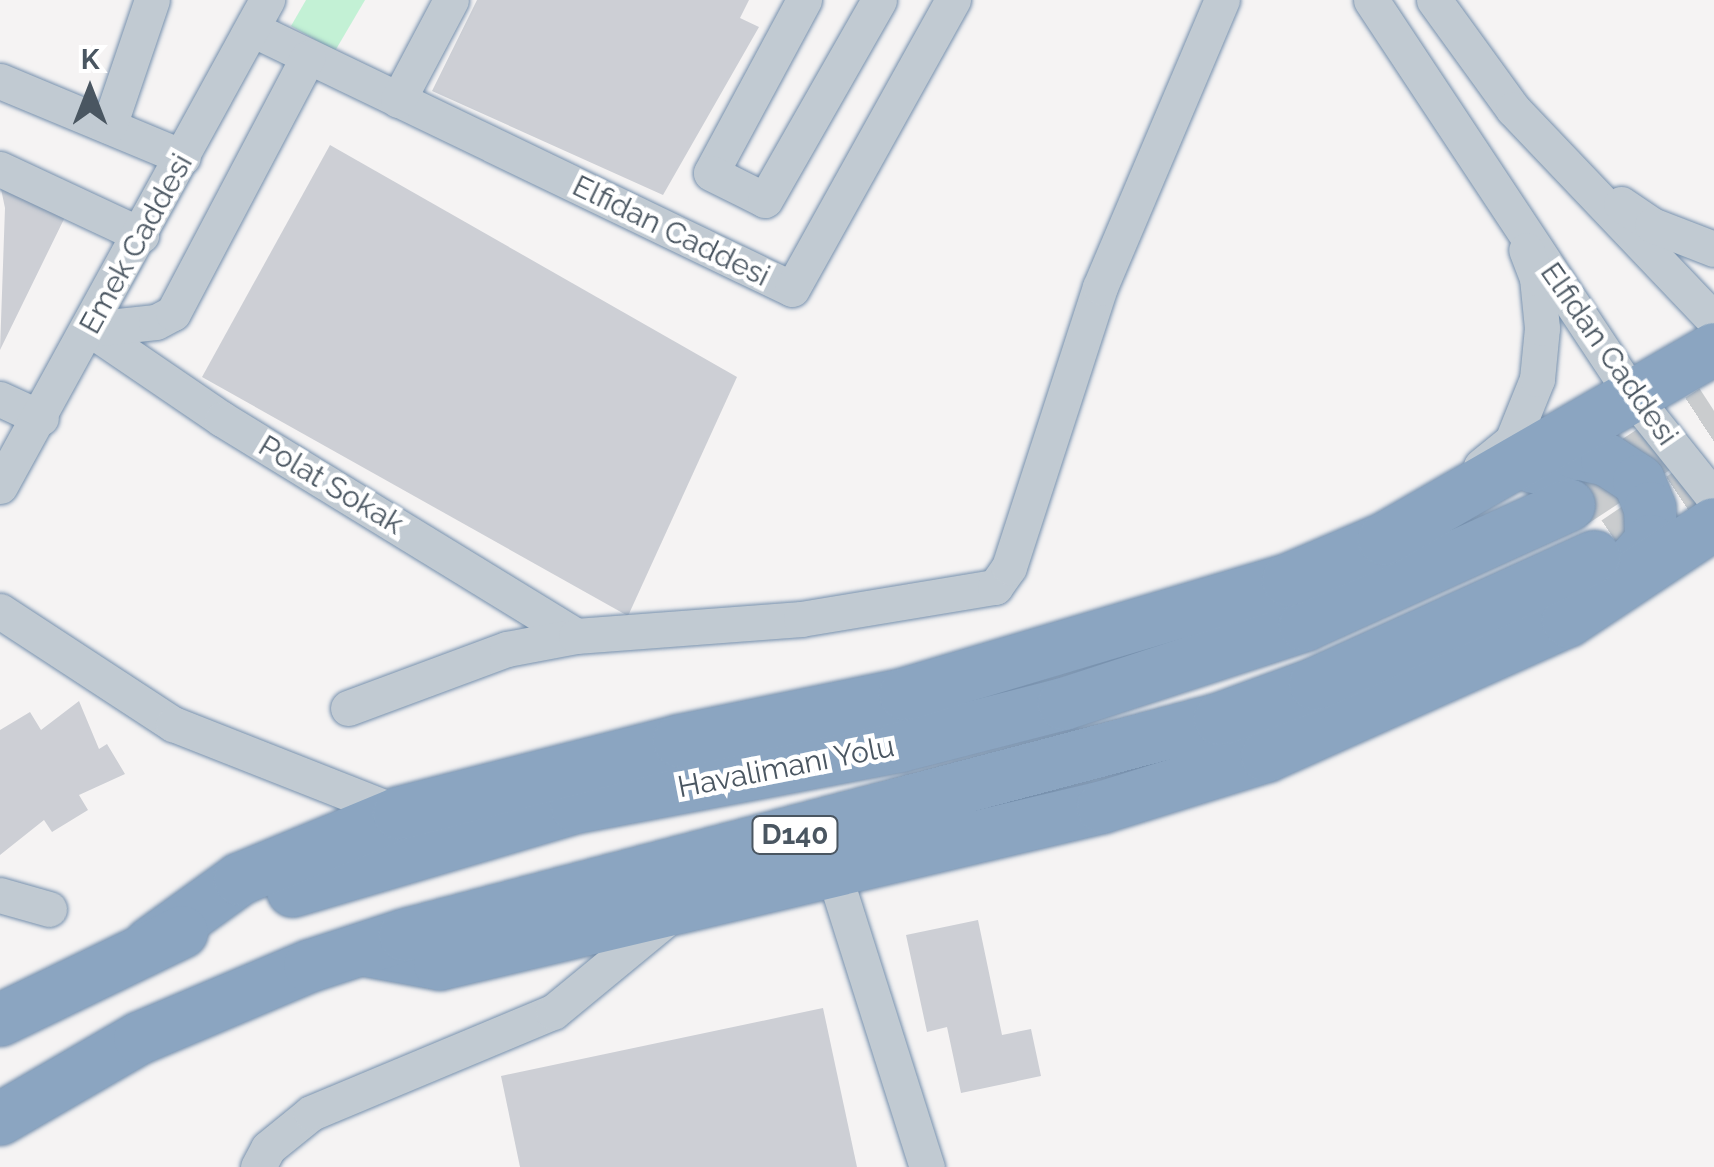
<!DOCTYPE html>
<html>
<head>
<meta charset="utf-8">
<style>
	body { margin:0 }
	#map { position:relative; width:1714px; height:1167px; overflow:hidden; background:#f5f3f3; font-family:Raleway,sans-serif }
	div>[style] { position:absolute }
	.green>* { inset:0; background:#c3f1d5 }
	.building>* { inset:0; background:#cdcfd5 }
	.highway-tunnel>* { height:52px; margin-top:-26px; transform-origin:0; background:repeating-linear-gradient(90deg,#caccce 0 52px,transparent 0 78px) }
	.roads { filter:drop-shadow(0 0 2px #7690ad) drop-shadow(0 0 2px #7690ad) }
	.minor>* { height:35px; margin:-17.5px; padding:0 17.5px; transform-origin:17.5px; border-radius:17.5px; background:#c1cad2 }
	.highway>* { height:52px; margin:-26px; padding:0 26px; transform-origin:26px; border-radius:26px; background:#8ba5c1 }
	span { translate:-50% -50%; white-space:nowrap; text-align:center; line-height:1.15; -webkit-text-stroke:9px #fff; paint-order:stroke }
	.shield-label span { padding:2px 8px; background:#fff; border:2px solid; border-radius:8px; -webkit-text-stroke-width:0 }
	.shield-label { font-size:28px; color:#4a5661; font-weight:700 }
	.street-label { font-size:30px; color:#4a5661 }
	.north { position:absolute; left:40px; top:40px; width:100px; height:100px; -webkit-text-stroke:8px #fff; paint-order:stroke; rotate:0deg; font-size:28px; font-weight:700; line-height:40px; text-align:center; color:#4a5661 }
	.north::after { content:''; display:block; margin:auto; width:35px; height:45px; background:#4a5661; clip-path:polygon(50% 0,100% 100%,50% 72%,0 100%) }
</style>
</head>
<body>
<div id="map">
	<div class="green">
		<div style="clip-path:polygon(306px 0,365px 0,335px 51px,291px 26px)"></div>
	</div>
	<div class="building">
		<div style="clip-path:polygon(477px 0,749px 0,740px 18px,759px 27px,663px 195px,432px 91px)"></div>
		<div style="clip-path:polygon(330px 145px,737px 377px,628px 616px,202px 377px)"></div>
		<div style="clip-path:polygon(0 184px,66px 215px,0 350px,5px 208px)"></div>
		<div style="clip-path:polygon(79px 701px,99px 749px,107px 744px,125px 774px,79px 795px,88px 810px,52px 832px,44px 820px,0 855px,0 730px,30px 712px,41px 730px)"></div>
		<div style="clip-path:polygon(978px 920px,1002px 1035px,1031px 1029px,1041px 1076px,961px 1093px,947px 1027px,927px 1032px,906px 935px)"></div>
		<div style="clip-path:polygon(823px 1008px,857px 1167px,520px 1167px,501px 1076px)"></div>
	</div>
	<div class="highway-tunnel">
		<div style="left:1569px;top:505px;width:173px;rotate:-33.2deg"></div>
		<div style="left:1616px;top:542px;width:118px;rotate:-34deg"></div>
	</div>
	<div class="roads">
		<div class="minor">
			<div style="left:804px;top:0;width:196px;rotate:118.3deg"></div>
			<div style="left:711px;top:173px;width:60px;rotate:26.6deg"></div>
			<div style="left:765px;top:200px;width:230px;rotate:-60.3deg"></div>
			<div style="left:1371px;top:0;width:478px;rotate:56.5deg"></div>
			<div style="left:1635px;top:399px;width:127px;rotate:51.4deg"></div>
			<div style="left:1434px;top:0;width:135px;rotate:54.1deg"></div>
			<div style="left:1513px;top:109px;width:291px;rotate:46.4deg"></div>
			<div style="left:252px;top:29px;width:599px;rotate:25.71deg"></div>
			<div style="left:792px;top:289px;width:331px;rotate:-60.9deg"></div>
			<div style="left:0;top:81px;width:198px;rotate:22.6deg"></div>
			<div style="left:398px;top:100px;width:113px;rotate:-62.1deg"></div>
			<div style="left:109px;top:126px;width:133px;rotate:-71.2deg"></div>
			<div style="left:0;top:169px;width:156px;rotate:25.1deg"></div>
			<div style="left:1621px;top:204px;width:37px;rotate:34deg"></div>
			<div style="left:1652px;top:225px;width:66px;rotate:21.2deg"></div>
			<div style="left:90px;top:329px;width:160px;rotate:34.3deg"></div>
			<div style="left:222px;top:419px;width:415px;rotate:31.5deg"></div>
			<div style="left:90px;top:329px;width:66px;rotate:-6.1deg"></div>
			<div style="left:156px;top:322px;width:19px;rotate:-28deg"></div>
			<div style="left:173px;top:313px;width:289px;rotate:-62.2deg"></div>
			<div style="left:0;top:399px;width:45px;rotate:24.9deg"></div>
			<div style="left:1481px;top:466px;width:40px;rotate:-39deg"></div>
			<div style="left:1512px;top:441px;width:67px;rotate:-68deg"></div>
			<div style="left:1537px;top:379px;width:51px;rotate:-84.4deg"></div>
			<div style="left:1542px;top:328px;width:50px;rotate:-95.7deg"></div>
			<div style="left:1537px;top:278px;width:30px;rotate:-111deg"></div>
			<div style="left:0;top:486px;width:555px;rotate:-61.22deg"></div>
			<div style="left:0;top:611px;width:207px;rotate:33.2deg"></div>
			<div style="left:173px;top:724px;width:243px;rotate:21.5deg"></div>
			<div style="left:348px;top:708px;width:170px;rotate:-20.4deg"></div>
			<div style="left:507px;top:649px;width:70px;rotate:-10.7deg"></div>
			<div style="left:576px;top:636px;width:226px;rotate:-4.3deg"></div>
			<div style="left:801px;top:619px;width:197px;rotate:-9.4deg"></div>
			<div style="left:995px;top:587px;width:24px;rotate:-55deg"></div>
			<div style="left:1009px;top:567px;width:294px;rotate:-72deg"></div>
			<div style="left:1100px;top:287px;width:312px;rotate:-67deg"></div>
			<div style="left:832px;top:868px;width:314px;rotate:72.4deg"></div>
			<div style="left:0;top:895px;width:51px;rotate:15.9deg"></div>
			<div style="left:258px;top:1167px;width:21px;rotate:-62deg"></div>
			<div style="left:268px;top:1148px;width:55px;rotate:-39.1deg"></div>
			<div style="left:311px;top:1113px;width:262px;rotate:-22.7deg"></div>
			<div style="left:553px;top:1012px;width:154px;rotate:-39.5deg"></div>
		</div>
		<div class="highway">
			<div style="left:1533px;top:467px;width:45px;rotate:-18deg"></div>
			<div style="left:1576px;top:453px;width:32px;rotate:13deg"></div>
			<div style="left:1607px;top:460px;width:38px;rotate:33deg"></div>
			<div style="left:1639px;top:481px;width:29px;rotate:68deg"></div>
			<div style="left:1650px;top:508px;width:33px;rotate:88deg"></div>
			<div style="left:1651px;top:541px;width:49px;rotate:130.9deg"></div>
			<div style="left:293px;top:891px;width:296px;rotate:-16.5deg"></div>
			<div style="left:577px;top:807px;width:329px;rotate:-10.7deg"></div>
			<div style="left:900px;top:746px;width:169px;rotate:-14.4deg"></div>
			<div style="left:1064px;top:704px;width:254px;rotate:-18.1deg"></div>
			<div style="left:1305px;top:625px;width:290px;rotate:-24.4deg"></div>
			<div style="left:150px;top:944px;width:111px;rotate:-35.8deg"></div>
			<div style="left:240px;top:879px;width:172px;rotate:-22.5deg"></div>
			<div style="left:399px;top:813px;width:289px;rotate:-14.4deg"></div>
			<div style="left:679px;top:741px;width:231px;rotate:-11.7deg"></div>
			<div style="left:905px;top:694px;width:400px;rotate:-16.6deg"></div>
			<div style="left:1288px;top:580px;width:104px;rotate:-23.1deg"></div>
			<div style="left:1384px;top:539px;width:381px;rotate:-29.9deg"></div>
			<div style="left:369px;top:951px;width:72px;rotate:10.4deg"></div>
			<div style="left:440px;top:964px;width:681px;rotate:-13.32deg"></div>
			<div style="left:1103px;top:807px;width:172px;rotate:-17.3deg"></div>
			<div style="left:1267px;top:756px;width:330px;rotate:-24.2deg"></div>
			<div style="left:1568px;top:621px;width:175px;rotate:-33.6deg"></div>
			<div style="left:0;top:1020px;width:202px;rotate:-25.8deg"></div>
			<div style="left:0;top:1119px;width:162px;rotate:-30.1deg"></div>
			<div style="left:140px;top:1038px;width:185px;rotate:-23deg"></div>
			<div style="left:310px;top:966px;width:100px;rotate:-18.1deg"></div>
			<div style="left:405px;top:935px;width:843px;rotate:-14.84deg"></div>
			<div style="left:1220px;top:719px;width:101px;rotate:-20.2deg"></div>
			<div style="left:1315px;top:684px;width:307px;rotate:-24.5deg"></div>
		</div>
	</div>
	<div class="shield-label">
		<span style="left:795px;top:835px">D140</span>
	</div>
	<div class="street-label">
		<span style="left:671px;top:231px;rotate:26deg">Elfidan Caddesi</span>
		<span style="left:136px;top:244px;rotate:-61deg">Emek Caddesi</span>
		<span style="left:1609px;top:354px;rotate:55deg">Elfidan Caddesi</span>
		<span style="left:331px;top:485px;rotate:31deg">Polat Sokak</span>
		<span style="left:786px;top:767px;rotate:-11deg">Havalimanı Yolu</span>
	</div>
	<div class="north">K</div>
</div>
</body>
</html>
